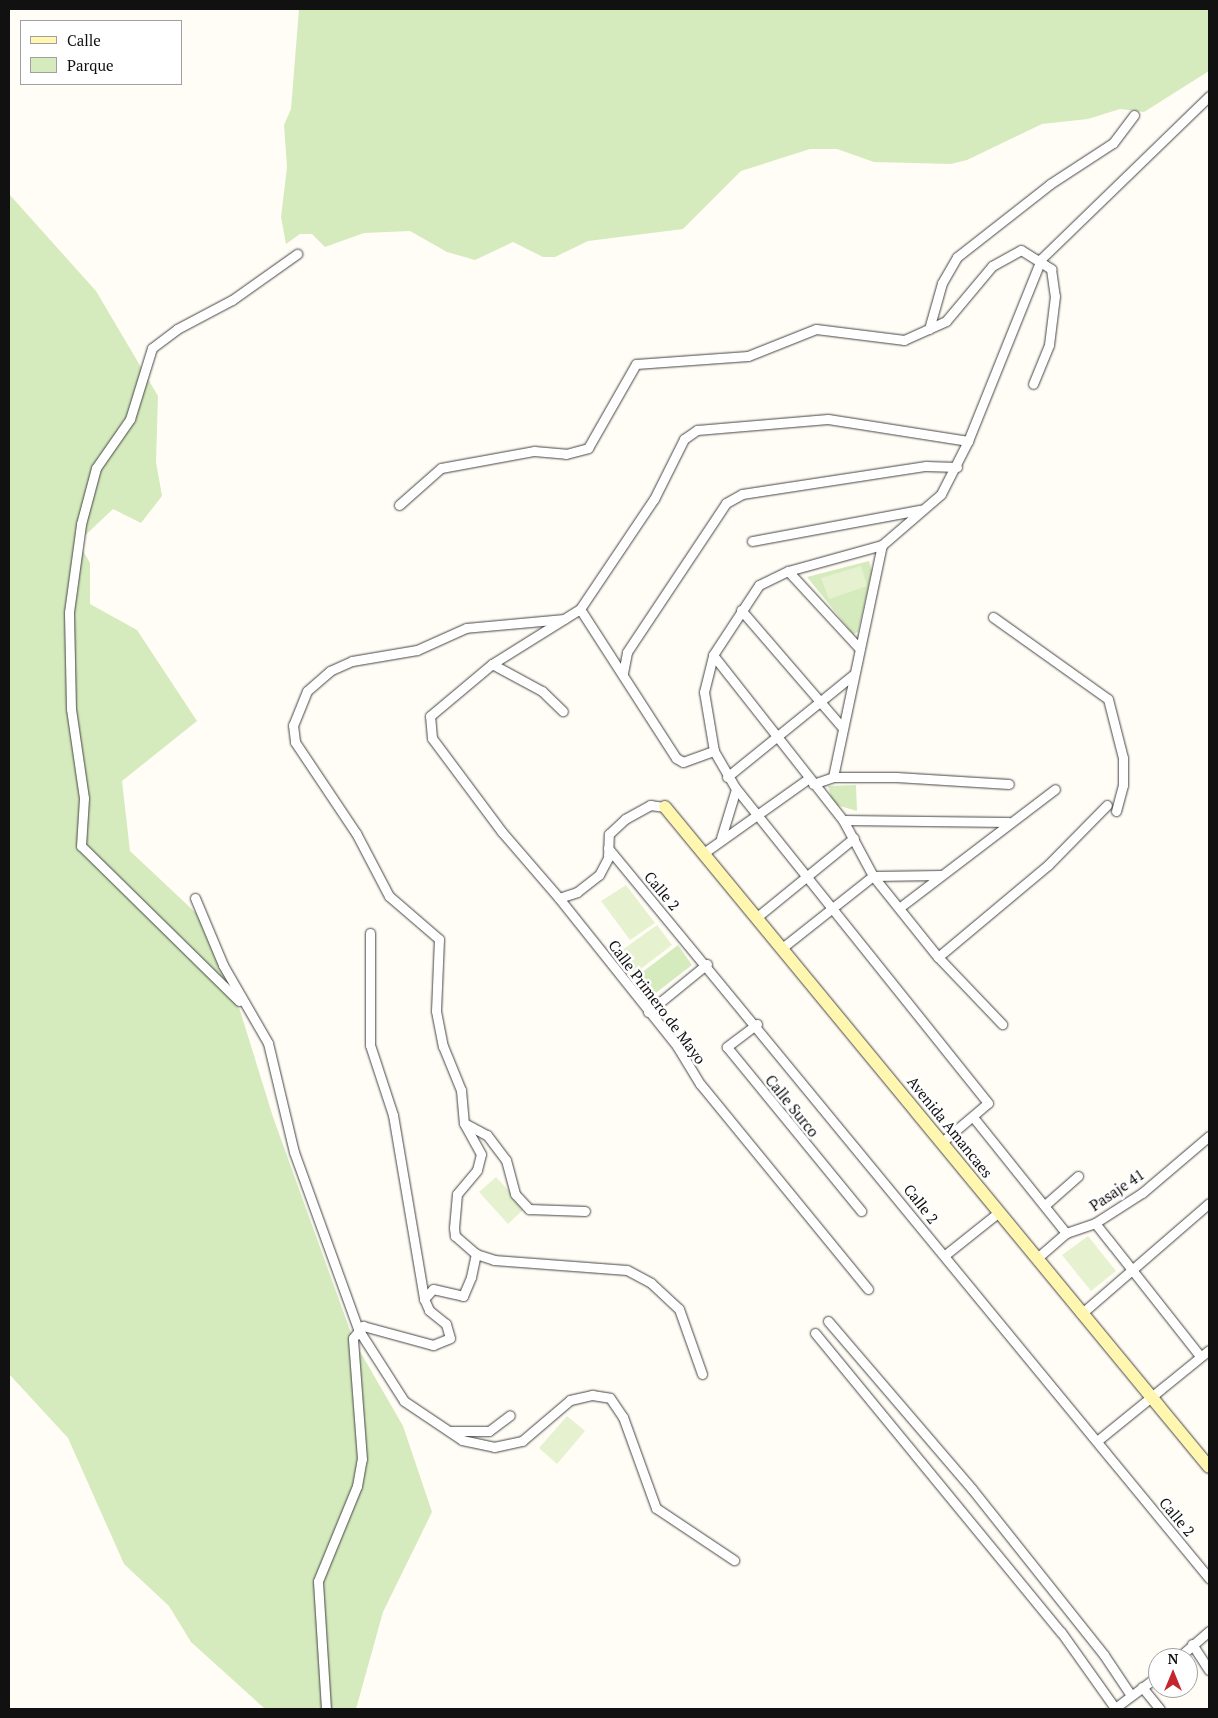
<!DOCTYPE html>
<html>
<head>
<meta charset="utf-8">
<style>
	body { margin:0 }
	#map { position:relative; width:1218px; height:1718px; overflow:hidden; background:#fffdf5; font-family:"PT Serif",serif }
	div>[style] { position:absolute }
	.green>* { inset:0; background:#d5ebbd }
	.pitch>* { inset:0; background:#e6f2cf }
	.roads { filter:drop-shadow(0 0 1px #444) drop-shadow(0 0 1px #444) }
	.street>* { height:9px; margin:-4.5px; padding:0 4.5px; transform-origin:4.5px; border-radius:4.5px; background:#fff }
	.secondary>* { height:12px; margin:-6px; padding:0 6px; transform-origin:6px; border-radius:6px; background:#fff6b0 }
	span { translate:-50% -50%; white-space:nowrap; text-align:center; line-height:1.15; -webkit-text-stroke:5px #fff; paint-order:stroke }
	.street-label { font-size:15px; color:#111 }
	.frame { position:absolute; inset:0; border:10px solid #111; pointer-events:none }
	.legend { position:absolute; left:20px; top:20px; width:162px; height:65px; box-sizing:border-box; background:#fff; border:1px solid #a0a0a0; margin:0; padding:6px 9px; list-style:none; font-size:15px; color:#111 }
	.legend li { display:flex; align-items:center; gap:10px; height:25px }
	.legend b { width:25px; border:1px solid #a0a0a0 }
	.north { position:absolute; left:1148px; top:1648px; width:50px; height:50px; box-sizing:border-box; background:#fff; border:1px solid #a0a0a0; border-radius:50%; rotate:0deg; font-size:14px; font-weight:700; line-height:20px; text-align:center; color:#111 }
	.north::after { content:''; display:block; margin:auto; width:18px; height:22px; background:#c4262e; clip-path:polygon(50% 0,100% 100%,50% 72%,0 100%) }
</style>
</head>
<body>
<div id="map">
	<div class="green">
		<div style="clip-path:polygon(299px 9px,1209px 9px,1209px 71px,1144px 112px,1120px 109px,1088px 119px,1042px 124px,967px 160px,951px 164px,874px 162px,837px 149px,810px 149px,741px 171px,683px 229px,588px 241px,555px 257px,543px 257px,513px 242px,475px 260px,447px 252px,410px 231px,364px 233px,325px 247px,312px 234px,300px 234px,286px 244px,281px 217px,287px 167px,284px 125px,291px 109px)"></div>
		<div style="clip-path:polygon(9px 194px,96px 291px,158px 396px,156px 462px,162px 496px,141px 523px,113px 509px,78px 542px,90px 563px,90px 604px,137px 630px,197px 721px,122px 781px,130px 851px,196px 913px,225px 962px,273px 1117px,354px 1341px,403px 1426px,432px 1512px,383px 1612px,356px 1709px,265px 1709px,191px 1642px,169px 1606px,124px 1564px,68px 1438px,9px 1374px)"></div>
		<div style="clip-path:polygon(869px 561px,872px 571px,858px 632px,853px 634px,807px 577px)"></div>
		<div style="clip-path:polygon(856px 785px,857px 811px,833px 804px,828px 786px)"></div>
		<div style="clip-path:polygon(678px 945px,692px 965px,648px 999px,632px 980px)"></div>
	</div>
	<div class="pitch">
		<div style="clip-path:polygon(861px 566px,867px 586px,829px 599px,821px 578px)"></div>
		<div style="clip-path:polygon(626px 885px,655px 923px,630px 940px,601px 901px)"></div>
		<div style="clip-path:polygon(657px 925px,672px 945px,634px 974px,618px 953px)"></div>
		<div style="clip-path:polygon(496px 1177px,525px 1208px,508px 1224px,479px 1192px)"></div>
		<div style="clip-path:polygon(1088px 1236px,1116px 1271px,1091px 1291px,1062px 1255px)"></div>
		<div style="clip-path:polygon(567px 1416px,585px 1431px,557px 1464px,539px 1448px)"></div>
	</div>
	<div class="roads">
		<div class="street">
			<div style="left:929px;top:329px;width:48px;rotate:-74.2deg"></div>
			<div style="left:942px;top:283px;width:30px;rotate:-60deg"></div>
			<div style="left:957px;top:257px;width:118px;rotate:-38.1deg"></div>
			<div style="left:1050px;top:184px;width:75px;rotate:-33.1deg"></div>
			<div style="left:1113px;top:143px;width:35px;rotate:-53deg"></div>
			<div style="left:399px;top:505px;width:56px;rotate:-41.4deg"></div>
			<div style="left:441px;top:468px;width:95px;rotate:-10.4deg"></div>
			<div style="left:534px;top:451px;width:32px;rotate:5deg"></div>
			<div style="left:566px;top:454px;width:23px;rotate:-15deg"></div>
			<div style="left:588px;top:448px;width:97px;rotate:-60.3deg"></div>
			<div style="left:636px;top:364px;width:112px;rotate:-4.1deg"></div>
			<div style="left:748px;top:356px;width:73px;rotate:-21.7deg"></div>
			<div style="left:816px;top:329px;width:89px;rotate:7.1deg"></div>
			<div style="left:904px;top:340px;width:46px;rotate:-24.3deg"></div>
			<div style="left:946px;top:321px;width:72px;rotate:-50.1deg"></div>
			<div style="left:992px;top:266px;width:33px;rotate:-29deg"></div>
			<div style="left:1021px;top:250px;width:36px;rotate:32deg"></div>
			<div style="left:1051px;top:269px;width:27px;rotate:82deg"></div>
			<div style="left:1055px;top:296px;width:49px;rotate:97deg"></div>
			<div style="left:1049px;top:345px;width:42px;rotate:112.3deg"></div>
			<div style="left:752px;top:541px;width:171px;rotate:-10.5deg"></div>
			<div style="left:788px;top:571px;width:105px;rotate:47.3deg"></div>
			<div style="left:580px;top:609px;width:177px;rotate:57.2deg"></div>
			<div style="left:676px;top:758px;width:8px;rotate:30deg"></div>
			<div style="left:683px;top:762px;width:33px;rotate:-20deg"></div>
			<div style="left:741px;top:610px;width:155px;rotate:49.2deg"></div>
			<div style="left:993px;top:617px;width:141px;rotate:35.5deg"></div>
			<div style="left:1108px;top:699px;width:61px;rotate:75.7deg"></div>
			<div style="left:1123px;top:758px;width:27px;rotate:90deg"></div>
			<div style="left:1123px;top:785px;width:27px;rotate:105deg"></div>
			<div style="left:564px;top:619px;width:98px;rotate:174.8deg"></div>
			<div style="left:466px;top:628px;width:54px;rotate:155.8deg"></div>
			<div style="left:417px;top:650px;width:66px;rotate:170.4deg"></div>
			<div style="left:352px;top:661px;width:24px;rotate:156deg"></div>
			<div style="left:330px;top:671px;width:30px;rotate:139deg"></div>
			<div style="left:307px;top:691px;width:37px;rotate:112deg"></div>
			<div style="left:293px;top:725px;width:17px;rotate:83deg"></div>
			<div style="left:295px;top:742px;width:110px;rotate:56.2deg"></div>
			<div style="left:356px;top:833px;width:71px;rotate:62.4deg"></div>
			<div style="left:389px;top:896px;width:66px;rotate:40.7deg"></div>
			<div style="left:439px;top:939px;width:72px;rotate:92.4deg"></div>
			<div style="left:436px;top:1011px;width:36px;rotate:79deg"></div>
			<div style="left:443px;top:1046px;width:48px;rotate:67.8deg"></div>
			<div style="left:461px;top:1090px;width:33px;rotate:85deg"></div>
			<div style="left:464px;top:1123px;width:26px;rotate:28deg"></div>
			<div style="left:487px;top:1135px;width:31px;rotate:53deg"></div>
			<div style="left:506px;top:1160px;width:35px;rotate:75deg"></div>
			<div style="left:515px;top:1194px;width:21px;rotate:47deg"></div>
			<div style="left:529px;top:1209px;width:56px;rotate:2deg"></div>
			<div style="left:713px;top:655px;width:210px;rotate:51.8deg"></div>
			<div style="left:843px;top:820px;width:64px;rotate:61.8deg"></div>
			<div style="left:873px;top:876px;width:104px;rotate:51.3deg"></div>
			<div style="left:938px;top:957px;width:93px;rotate:46.3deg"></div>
			<div style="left:492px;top:664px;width:57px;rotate:28.4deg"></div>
			<div style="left:542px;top:691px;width:29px;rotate:44deg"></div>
			<div style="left:623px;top:673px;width:21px;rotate:-79deg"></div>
			<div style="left:627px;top:652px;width:179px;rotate:-56.4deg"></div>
			<div style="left:726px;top:503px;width:18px;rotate:-29deg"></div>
			<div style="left:742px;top:494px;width:186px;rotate:-8.7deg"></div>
			<div style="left:926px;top:466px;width:31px;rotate:2deg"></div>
			<div style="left:727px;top:777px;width:162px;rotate:-39deg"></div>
			<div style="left:833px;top:777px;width:237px;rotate:-78.1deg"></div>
			<div style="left:813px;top:784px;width:21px;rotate:-19deg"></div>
			<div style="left:833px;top:777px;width:63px"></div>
			<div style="left:896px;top:777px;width:113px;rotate:3.5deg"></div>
			<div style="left:843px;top:820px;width:165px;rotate:0.7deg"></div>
			<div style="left:721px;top:838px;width:51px;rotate:-73deg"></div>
			<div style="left:608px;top:848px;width:946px;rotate:50.54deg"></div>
			<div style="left:705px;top:852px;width:128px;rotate:-35.4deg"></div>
			<div style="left:195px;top:898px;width:73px;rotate:67.3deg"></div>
			<div style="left:223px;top:965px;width:90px;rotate:60deg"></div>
			<div style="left:268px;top:1043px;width:112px;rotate:76.6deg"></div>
			<div style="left:294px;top:1152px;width:188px;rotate:70.1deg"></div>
			<div style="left:358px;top:1329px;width:85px;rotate:57.4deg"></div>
			<div style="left:404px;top:1401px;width:70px;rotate:33.9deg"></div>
			<div style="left:462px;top:1440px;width:33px;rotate:12deg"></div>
			<div style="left:494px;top:1447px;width:29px;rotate:-12deg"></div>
			<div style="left:522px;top:1441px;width:63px;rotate:-40.5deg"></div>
			<div style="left:570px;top:1400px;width:23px;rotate:-13deg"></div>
			<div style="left:592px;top:1395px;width:18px;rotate:9deg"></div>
			<div style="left:610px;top:1398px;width:23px;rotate:56deg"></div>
			<div style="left:623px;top:1417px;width:97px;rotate:70.1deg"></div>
			<div style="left:656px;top:1508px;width:94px;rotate:33.7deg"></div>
			<div style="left:559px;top:898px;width:19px;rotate:-18deg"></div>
			<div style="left:577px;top:892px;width:28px;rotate:-38deg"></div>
			<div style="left:599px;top:875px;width:19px;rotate:-62deg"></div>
			<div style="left:608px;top:858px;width:24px;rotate:-88deg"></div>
			<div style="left:609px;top:834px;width:22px;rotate:-43deg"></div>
			<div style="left:625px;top:819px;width:29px;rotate:-29deg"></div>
			<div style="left:650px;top:805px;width:15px;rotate:8deg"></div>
			<div style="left:899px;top:908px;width:196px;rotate:-37.3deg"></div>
			<div style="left:757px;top:917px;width:125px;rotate:-39.2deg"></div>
			<div style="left:370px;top:933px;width:112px;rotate:90deg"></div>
			<div style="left:370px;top:1045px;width:74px;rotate:71.8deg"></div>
			<div style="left:393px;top:1115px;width:187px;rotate:80.4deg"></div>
			<div style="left:782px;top:948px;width:116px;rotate:-38.4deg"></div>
			<div style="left:873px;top:876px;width:68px;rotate:-0.8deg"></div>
			<div style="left:938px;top:957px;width:143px;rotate:-39.9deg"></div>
			<div style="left:1048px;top:865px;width:84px;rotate:-45.5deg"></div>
			<div style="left:239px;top:1001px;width:221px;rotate:-135.5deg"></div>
			<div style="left:81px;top:846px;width:48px;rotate:-86.4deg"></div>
			<div style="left:84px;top:798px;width:90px;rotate:-98.3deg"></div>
			<div style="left:71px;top:709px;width:97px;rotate:-91.2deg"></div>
			<div style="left:69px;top:612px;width:89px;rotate:-82.2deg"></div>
			<div style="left:81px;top:524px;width:58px;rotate:-75deg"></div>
			<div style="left:96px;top:468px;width:60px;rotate:-55.2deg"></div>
			<div style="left:130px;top:419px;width:74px;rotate:-72.8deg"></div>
			<div style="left:152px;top:348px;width:31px;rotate:-37deg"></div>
			<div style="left:177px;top:329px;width:62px;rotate:-27.8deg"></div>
			<div style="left:232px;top:300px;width:80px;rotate:-35.3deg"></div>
			<div style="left:648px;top:1012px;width:76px;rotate:-39.1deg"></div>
			<div style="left:757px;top:1024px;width:38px;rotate:143deg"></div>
			<div style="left:727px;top:1047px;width:212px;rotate:50.7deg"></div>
			<div style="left:973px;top:1117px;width:149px;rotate:51.3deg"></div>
			<div style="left:942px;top:1142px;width:60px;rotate:-40.3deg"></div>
			<div style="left:988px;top:1103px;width:403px;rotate:-128.7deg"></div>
			<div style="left:736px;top:789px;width:44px;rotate:-120.1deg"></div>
			<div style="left:714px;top:751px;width:60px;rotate:-99.6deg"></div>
			<div style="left:704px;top:692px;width:38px;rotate:-76deg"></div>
			<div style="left:713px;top:655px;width:84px;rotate:-56.7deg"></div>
			<div style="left:759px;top:585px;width:32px;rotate:-26deg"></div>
			<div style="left:788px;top:571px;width:98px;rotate:-15.5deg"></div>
			<div style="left:882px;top:545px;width:78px;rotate:-40.8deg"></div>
			<div style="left:941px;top:494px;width:59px;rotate:-63deg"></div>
			<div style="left:968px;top:441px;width:196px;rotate:-68.1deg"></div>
			<div style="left:1041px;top:259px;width:234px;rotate:-44.1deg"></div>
			<div style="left:1045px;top:1205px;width:44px;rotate:-41.3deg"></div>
			<div style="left:1095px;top:1223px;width:169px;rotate:51.7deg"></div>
			<div style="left:476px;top:1254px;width:19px;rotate:18deg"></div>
			<div style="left:494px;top:1260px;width:133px;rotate:4.3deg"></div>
			<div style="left:627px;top:1270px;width:27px;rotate:28deg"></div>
			<div style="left:651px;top:1283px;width:38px;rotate:43deg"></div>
			<div style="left:679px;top:1309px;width:69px;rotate:70.5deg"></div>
			<div style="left:945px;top:1255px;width:69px;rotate:-38.5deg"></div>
			<div style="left:1036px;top:1259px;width:40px;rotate:-41deg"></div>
			<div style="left:1066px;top:1233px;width:31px;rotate:-19deg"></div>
			<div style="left:1095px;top:1223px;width:56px;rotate:-32.6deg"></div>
			<div style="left:1142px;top:1193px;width:88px;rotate:-40.4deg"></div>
			<div style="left:868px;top:1289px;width:265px;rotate:-129.3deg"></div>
			<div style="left:700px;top:1084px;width:44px;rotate:-121.2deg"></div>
			<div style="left:677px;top:1046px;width:189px;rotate:-128.6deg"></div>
			<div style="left:559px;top:898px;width:87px;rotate:-130.8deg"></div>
			<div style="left:502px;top:832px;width:117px;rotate:-126.7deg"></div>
			<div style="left:432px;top:738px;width:22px;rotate:-95deg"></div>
			<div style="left:430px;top:716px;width:81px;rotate:-40deg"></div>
			<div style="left:492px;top:664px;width:104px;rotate:-32deg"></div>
			<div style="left:580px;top:609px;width:133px;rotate:-56.1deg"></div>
			<div style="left:654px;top:499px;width:67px;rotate:-63.4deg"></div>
			<div style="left:684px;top:439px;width:16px;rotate:-35deg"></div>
			<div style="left:697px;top:430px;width:131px;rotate:-4.8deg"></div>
			<div style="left:828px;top:419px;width:142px;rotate:8.9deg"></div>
			<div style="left:1081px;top:1314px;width:169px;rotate:-40.9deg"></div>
			<div style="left:828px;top:1321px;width:221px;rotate:49.4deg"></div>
			<div style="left:972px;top:1489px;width:212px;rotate:51.5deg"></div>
			<div style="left:1104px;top:1655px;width:47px;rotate:56.3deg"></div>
			<div style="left:815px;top:1333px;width:387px;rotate:50.6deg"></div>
			<div style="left:1061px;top:1632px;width:93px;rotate:54.6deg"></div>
			<div style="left:1115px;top:1708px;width:54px;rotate:-36.7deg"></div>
			<div style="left:450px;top:1431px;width:39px"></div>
			<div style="left:489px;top:1431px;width:26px;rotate:-37deg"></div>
			<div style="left:1097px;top:1441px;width:144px;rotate:-39.1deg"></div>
			<div style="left:1192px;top:1644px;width:31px;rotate:57deg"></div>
			<div style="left:1178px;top:1658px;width:41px;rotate:-41.1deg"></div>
			<div style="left:1142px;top:1687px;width:28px;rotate:51deg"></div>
			<div style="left:326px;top:1709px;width:128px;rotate:-93.6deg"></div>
			<div style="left:318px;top:1581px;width:103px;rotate:-67.7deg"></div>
			<div style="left:357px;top:1486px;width:27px;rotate:-80deg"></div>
			<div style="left:362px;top:1459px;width:121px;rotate:-94.3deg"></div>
			<div style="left:353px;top:1338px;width:16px;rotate:-50deg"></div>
			<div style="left:363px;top:1326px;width:73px;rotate:15.2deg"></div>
			<div style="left:433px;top:1345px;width:18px;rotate:-22deg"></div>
			<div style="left:450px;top:1338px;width:15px;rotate:-106deg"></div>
			<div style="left:446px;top:1324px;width:22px;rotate:-141deg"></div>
			<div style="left:429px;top:1310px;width:12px;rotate:-114deg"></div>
			<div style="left:424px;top:1299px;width:13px;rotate:-48deg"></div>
			<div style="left:433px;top:1289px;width:31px;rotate:13deg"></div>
			<div style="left:463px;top:1296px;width:21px;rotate:-67deg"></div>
			<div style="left:471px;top:1277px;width:24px;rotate:-78deg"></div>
			<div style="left:476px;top:1254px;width:28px;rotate:-139deg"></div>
			<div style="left:455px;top:1236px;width:8px;rotate:-97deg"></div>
			<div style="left:454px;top:1228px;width:34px;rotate:-85deg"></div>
			<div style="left:457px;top:1194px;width:31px;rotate:-50deg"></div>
			<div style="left:477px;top:1170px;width:16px;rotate:-76deg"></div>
			<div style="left:481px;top:1154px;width:35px;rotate:-119deg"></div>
		</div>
		<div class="secondary">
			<div style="left:665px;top:807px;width:855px;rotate:50.5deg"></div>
		</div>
	</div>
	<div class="street-label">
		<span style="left:662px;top:891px;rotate:50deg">Calle 2</span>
		<span style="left:657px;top:1002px;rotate:53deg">Calle Primero de Mayo</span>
		<span style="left:792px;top:1106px;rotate:51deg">Calle Surco</span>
		<span style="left:950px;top:1127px;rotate:51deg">Avenida Amancaes</span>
		<span style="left:1117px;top:1190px;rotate:-34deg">Pasaje 41</span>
		<span style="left:921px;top:1204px;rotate:52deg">Calle 2</span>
		<span style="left:1177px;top:1517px;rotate:50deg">Calle 2</span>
	</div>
	<div class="frame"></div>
	<ul class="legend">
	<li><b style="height:6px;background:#fff6b0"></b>Calle</li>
	<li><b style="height:14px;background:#d5ebbd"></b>Parque</li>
	</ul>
	<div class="north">N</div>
</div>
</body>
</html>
